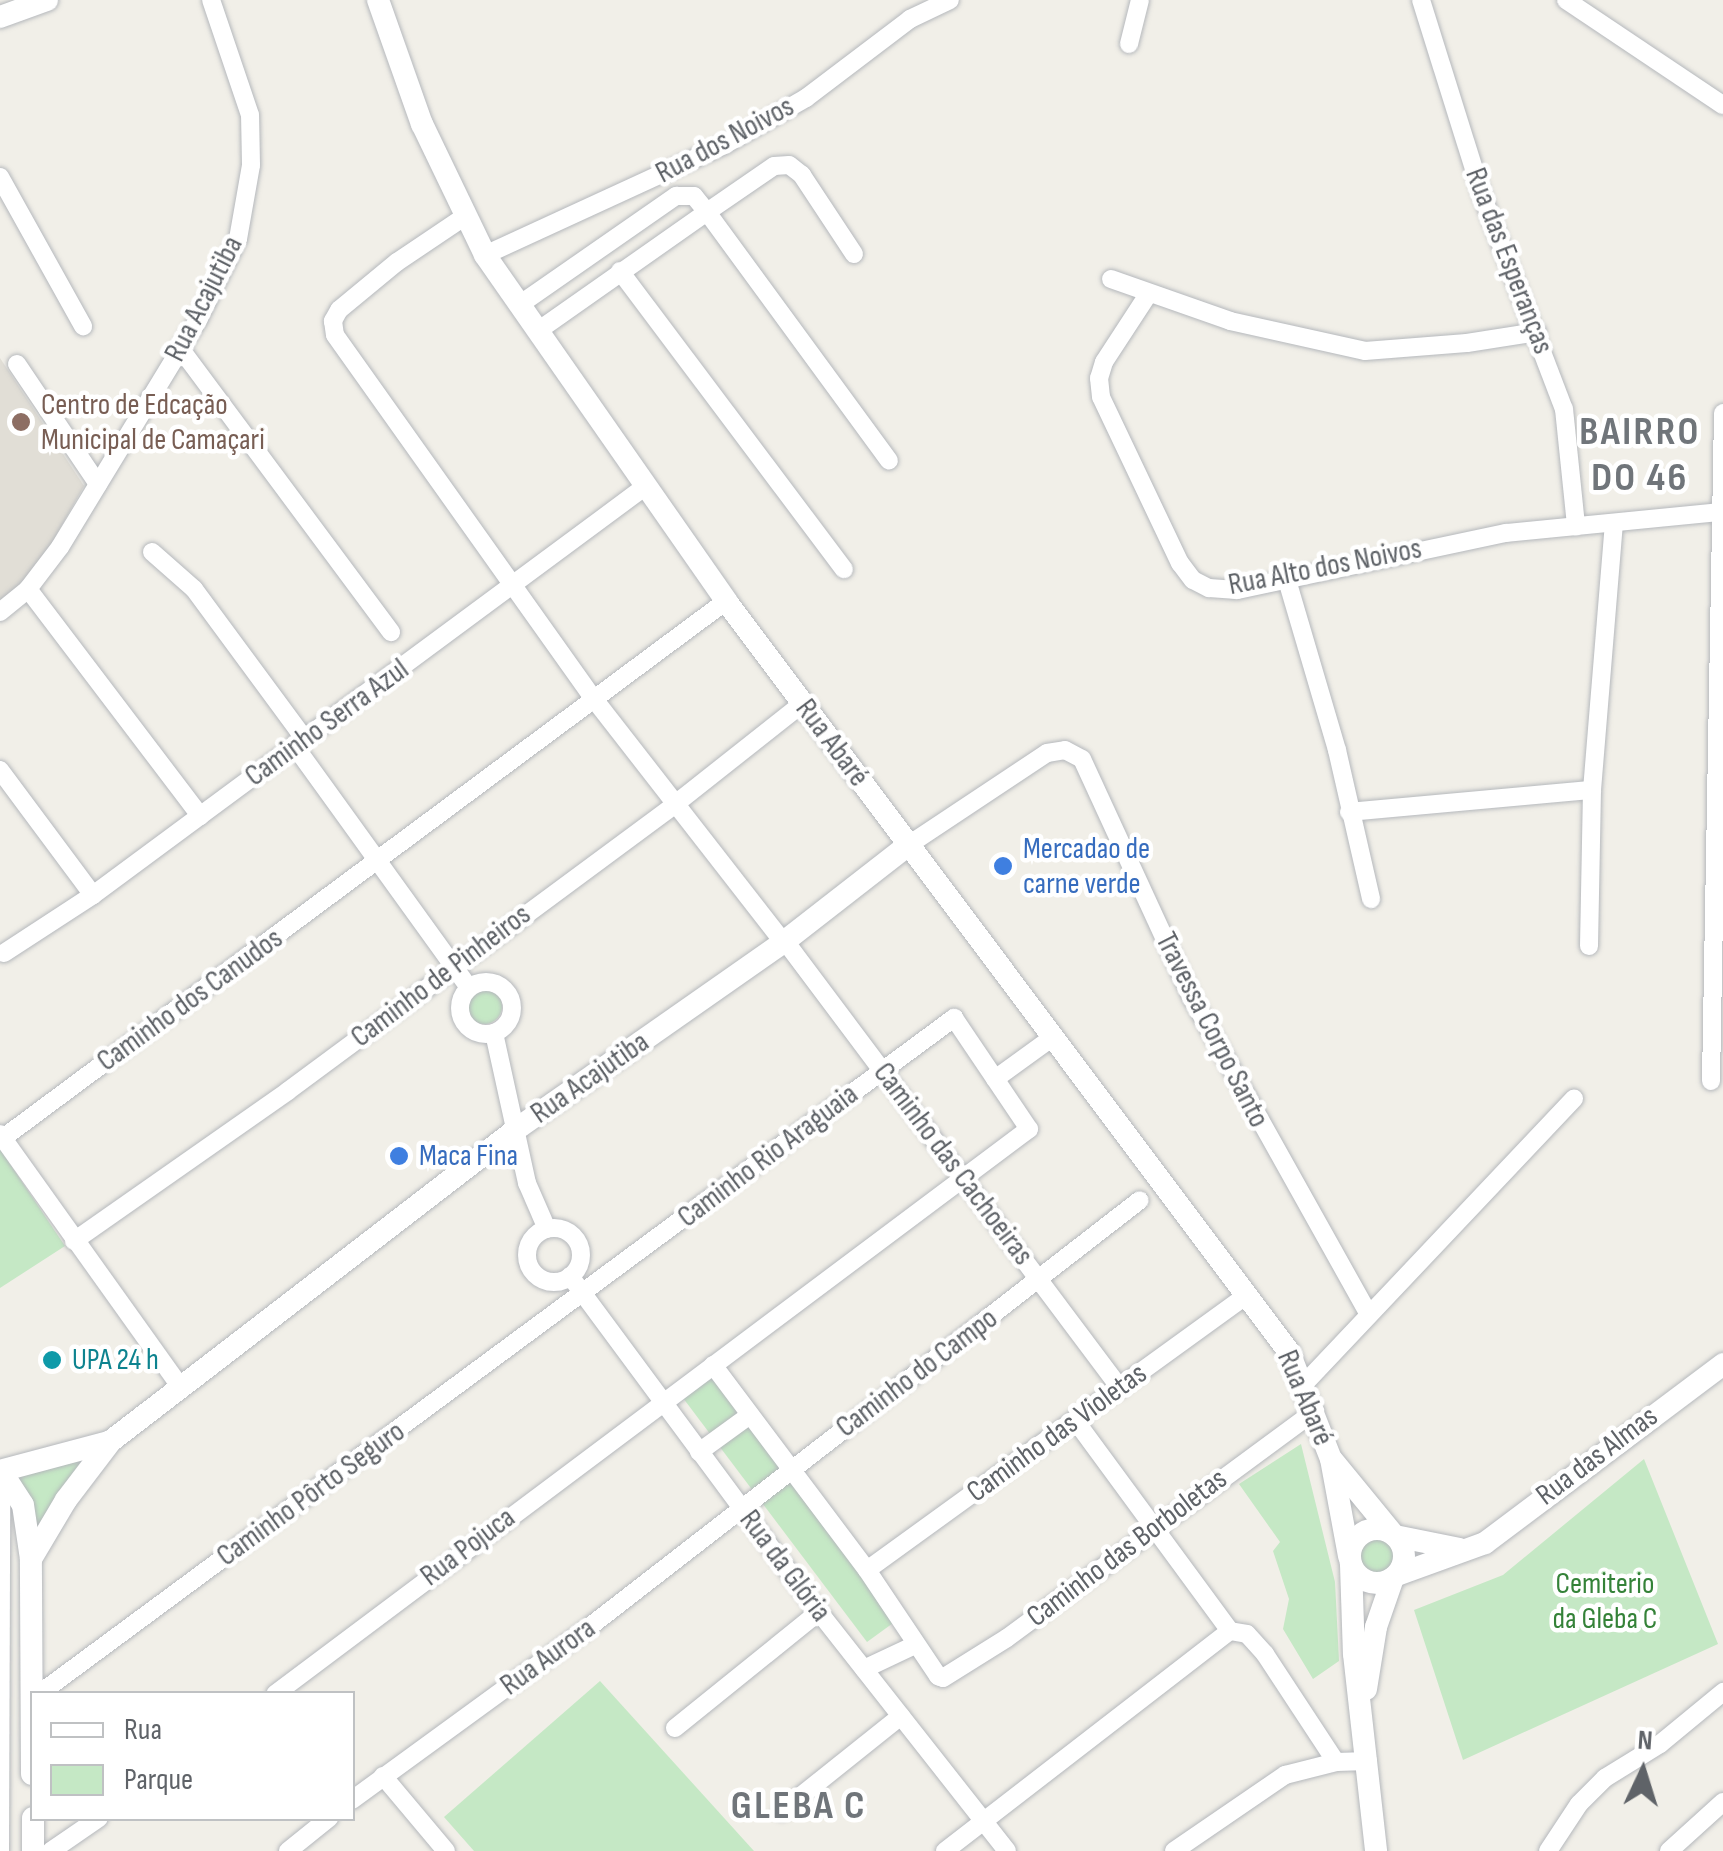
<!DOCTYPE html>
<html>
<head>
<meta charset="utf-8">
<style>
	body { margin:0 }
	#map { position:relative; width:1723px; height:1851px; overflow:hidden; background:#f1efe8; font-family:"Sofia Sans Condensed",sans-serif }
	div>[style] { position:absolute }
	.education>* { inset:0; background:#e1ded6 }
	.green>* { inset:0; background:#c5e8c5 }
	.round { border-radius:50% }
	.roads { filter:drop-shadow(0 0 2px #b5b8bc) drop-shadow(0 0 2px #b5b8bc) }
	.street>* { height:18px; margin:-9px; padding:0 9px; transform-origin:9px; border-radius:9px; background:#fff }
	.street>.ring { margin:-9px; padding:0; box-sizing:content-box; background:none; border:18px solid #fff; border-radius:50% }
	.secondary>* { height:22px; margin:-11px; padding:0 11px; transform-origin:11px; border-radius:11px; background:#fff }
	.secondary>.ring { margin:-11px; padding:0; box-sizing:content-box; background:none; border:22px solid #fff; border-radius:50% }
	.dots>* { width:28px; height:28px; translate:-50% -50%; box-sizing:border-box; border:5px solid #fff; border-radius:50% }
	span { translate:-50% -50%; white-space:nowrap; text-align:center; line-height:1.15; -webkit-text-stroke:9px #fff; paint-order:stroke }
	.street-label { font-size:30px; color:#5f6368 }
	.education-label { font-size:30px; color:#785e54 }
	.left { translate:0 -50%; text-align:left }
	.shop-label { font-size:30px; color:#366cbe }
	.culture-label { font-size:30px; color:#0d838f }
	.park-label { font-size:30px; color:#348238 }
	.district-label { font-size:40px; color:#70757a; font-weight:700; letter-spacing:2.5px }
	.legend { position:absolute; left:30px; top:1691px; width:325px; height:130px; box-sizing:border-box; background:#fff; border:2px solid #bfc1c3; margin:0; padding:12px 18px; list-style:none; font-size:30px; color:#5f6368 }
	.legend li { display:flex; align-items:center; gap:20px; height:50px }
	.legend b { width:50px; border:2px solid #bfc1c3 }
	.north { position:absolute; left:1593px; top:1721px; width:100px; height:100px; -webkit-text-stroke:8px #fff; paint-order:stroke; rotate:4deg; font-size:28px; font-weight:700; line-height:40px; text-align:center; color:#5f6368 }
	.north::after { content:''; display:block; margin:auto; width:35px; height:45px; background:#5f6368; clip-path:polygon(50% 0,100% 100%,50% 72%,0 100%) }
</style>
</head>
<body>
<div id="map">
	<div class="education">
		<div style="clip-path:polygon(0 358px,84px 486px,45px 555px,22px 585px,0 600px)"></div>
	</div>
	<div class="green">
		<div class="round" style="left:466px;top:988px;width:36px;height:36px"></div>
		<div style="clip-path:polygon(0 1149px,65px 1246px,0 1288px)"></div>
		<div style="clip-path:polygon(709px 1372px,900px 1618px,867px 1642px,680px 1394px)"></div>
		<div style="clip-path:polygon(1301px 1444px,1335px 1582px,1339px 1661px,1313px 1679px,1283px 1629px,1289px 1599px,1273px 1551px,1280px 1542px,1239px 1484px)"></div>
		<div style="clip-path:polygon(97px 1448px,32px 1553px,12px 1473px)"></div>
		<div style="clip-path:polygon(1644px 1459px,1718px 1644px,1463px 1760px,1414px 1610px,1503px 1575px)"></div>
		<div class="round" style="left:1354px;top:1532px;width:48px;height:48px"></div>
		<div style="clip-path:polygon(600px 1681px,754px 1851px,474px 1851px,444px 1817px)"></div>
	</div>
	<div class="roads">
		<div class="street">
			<div style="left:1421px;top:0;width:201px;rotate:72.6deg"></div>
			<div style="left:1481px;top:192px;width:232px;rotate:69.1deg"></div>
			<div style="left:1564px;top:409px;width:118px;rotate:84.1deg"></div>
			<div style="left:1566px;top:0;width:189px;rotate:33.8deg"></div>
			<div style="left:1129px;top:44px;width:45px;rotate:-76deg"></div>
			<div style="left:0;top:177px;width:171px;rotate:60.9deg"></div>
			<div style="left:464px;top:217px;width:81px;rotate:146.1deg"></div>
			<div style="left:397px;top:262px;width:75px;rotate:140.4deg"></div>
			<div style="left:339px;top:310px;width:13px;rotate:119deg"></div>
			<div style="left:333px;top:321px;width:14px;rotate:82deg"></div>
			<div style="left:335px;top:335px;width:447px;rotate:54.6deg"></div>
			<div style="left:594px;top:699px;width:308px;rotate:52.1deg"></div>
			<div style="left:854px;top:254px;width:95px;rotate:-123.4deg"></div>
			<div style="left:802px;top:175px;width:16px;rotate:-142deg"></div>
			<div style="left:789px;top:165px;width:15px;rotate:176deg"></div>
			<div style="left:774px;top:166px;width:81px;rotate:145.5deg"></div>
			<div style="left:707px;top:212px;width:308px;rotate:53.8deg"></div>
			<div style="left:485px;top:255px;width:265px;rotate:-24.7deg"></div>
			<div style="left:726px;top:144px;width:92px;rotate:-29.9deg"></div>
			<div style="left:806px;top:98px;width:131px;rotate:-37.2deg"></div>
			<div style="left:910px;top:19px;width:44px;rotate:-25.4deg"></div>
			<div style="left:620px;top:271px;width:373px;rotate:53.1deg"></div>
			<div style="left:1111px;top:279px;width:126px;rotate:19.4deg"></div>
			<div style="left:1230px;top:321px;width:138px;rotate:12.5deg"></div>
			<div style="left:1365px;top:351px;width:102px;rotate:-4.5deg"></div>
			<div style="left:1467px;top:343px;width:71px;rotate:-8.9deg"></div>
			<div style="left:1149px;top:293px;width:82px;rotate:123.1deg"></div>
			<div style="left:1104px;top:362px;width:17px;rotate:107deg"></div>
			<div style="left:1099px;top:378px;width:19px;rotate:84deg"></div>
			<div style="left:1101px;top:397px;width:184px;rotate:64.6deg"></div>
			<div style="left:1180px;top:563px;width:21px;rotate:53deg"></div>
			<div style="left:1193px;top:580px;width:18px;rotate:27deg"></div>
			<div style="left:1209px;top:588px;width:28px;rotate:4deg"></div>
			<div style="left:1237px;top:590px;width:275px;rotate:-12deg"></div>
			<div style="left:1506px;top:533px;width:215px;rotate:-5.6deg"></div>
			<div style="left:522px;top:303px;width:188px;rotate:-34.8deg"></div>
			<div style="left:676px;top:196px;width:18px"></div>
			<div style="left:694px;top:196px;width:21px;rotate:51deg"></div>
			<div style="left:707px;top:212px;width:205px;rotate:144.9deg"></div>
			<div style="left:180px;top:348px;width:354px;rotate:53.4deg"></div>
			<div style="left:17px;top:364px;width:145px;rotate:56deg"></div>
			<div style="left:152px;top:552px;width:56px;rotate:41.4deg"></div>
			<div style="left:194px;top:589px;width:185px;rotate:53.6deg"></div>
			<div style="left:1287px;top:580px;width:177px;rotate:73.6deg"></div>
			<div style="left:1337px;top:750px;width:153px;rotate:77.1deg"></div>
			<div style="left:28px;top:589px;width:285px;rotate:52.8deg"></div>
			<div style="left:0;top:612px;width:36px;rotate:-39deg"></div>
			<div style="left:28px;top:589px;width:53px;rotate:-52.7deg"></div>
			<div style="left:60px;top:547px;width:268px;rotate:-58.7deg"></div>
			<div style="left:199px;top:318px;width:88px;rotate:-63.7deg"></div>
			<div style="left:238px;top:239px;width:75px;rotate:-80deg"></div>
			<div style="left:251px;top:165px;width:50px;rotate:-91.1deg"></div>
			<div style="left:250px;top:115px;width:121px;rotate:-108.7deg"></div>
			<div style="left:294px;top:745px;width:299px;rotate:54.2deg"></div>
			<div style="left:0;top:770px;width:156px;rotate:53.4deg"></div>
			<div style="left:1349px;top:812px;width:244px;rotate:-5.2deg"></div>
			<div style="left:907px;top:846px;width:168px;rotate:-33.6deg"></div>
			<div style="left:1047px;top:753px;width:18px;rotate:-9deg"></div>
			<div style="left:1065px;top:750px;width:19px;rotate:28deg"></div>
			<div style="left:1082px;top:759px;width:263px;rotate:65.3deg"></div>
			<div style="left:1192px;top:998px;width:363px;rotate:60.8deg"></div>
			<div style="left:785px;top:941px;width:559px;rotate:53.15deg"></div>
			<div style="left:1589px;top:946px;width:156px;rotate:-88.9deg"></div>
			<div style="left:1592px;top:790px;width:266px;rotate:-85.3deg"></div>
			<div style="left:4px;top:953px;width:106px;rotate:-33.1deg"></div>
			<div style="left:93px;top:895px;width:688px;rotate:-36.49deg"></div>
			<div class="ring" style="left:460px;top:982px;width:34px;height:34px"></div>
			<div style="left:494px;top:1033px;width:154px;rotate:77.6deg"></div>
			<div style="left:527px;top:1183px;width:50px;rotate:66.5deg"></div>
			<div style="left:995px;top:1079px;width:72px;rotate:-35.9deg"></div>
			<div style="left:1711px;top:1081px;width:668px;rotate:-88.97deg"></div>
			<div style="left:0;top:1134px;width:312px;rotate:54.5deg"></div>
			<div style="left:3px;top:1138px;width:901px;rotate:-36.6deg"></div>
			<div class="ring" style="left:527px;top:1228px;width:36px;height:36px"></div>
			<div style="left:74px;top:1241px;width:261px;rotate:-35deg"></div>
			<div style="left:288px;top:1091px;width:480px;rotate:-36.5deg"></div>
			<div style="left:674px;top:805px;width:163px;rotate:-38.3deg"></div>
			<div style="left:570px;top:1276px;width:418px;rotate:53.5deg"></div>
			<div style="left:819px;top:1612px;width:304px;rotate:51.8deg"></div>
			<div style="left:713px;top:1365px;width:256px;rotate:53.1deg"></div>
			<div style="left:867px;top:1570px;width:128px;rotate:56.2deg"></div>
			<div style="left:938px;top:1676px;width:5px;rotate:22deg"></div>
			<div style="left:943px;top:1678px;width:75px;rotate:-32deg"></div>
			<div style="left:1007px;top:1638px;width:383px;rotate:-36.4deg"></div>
			<div style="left:1304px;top:1384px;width:393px;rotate:-46.6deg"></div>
			<div style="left:1075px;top:1420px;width:262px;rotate:53.7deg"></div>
			<div style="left:1230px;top:1631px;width:17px;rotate:10deg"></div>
			<div style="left:1247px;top:1634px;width:27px;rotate:48deg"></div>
			<div style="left:1265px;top:1654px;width:129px;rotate:56.7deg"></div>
			<div style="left:699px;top:1452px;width:63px;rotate:-36deg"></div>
			<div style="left:867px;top:1570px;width:469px;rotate:-35.9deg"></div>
			<div style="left:864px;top:1669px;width:56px;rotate:-25.2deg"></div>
			<div style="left:39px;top:1694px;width:1138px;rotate:-36.46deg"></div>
			<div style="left:954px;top:1018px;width:134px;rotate:56deg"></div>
			<div style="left:1029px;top:1129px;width:942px;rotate:143.15deg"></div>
			<div style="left:675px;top:1728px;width:185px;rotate:-38.9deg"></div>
			<div style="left:383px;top:1776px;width:98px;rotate:50deg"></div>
			<div style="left:352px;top:1800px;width:287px;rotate:-36.1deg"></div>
			<div style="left:584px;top:1631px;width:703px;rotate:-37.78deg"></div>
			<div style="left:782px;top:1811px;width:152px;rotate:-38.6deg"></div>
			<div style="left:0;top:1851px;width:380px;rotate:-89.8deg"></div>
			<div style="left:51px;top:1851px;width:58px;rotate:-34.5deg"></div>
			<div style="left:288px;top:1851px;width:53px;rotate:-38.8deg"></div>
			<div style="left:945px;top:1851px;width:360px;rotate:-37.7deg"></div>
			<div style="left:1174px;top:1851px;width:135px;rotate:-34.4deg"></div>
			<div style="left:1285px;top:1775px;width:53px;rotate:-14.3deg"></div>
			<div style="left:1336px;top:1762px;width:32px;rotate:-2deg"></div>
			<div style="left:1548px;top:1851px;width:56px;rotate:-56.6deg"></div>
			<div style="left:1579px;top:1804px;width:37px;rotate:-45deg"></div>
			<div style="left:1605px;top:1778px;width:65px;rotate:-31.7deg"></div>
			<div style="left:1660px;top:1744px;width:82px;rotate:-39.5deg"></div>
			<div style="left:1669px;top:1851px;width:73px;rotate:-42.2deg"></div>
		</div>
		<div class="secondary">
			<div style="left:378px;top:0;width:132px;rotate:70.5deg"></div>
			<div style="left:422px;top:124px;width:145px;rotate:64.3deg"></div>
			<div style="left:485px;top:255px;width:422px;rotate:55.1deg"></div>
			<div style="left:726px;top:601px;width:939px;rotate:53.14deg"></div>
			<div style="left:1289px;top:1352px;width:115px;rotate:68.6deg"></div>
			<div style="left:1331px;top:1459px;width:99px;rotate:79.5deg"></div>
			<div style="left:0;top:17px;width:50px;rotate:-19.9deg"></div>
			<div style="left:1333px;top:1461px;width:94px;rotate:50.6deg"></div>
			<div style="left:0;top:1471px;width:112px;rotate:-15deg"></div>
			<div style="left:1px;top:1471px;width:40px;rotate:57.1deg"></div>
			<div style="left:23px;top:1505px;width:55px;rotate:81.6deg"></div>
			<div class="ring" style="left:1350px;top:1529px;width:32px;height:32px"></div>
			<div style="left:1395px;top:1536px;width:66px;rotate:11.3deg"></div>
			<div style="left:1351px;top:1565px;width:89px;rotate:88.1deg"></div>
			<div style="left:1354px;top:1654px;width:198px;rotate:83.6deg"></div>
			<div style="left:1397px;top:1575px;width:94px;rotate:-20deg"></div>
			<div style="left:1485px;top:1543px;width:298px;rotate:-36.9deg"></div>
			<div style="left:1366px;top:1689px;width:63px;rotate:-80.8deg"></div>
			<div style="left:1376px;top:1627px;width:52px;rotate:-70.9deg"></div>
			<div style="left:32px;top:1774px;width:215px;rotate:-90.3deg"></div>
			<div style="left:31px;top:1559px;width:69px;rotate:-59.3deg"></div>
			<div style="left:66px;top:1500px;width:74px;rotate:-52.7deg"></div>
			<div style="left:111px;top:1441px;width:513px;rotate:-37.56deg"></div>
			<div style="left:518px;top:1128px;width:326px;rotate:-35deg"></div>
			<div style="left:785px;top:941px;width:155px;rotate:-37.9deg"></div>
			<div style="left:33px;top:1818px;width:33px;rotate:90deg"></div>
		</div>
	</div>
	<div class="dots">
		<div style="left:21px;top:422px;background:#8d6e63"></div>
		<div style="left:1003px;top:866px;background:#3f7fe0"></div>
		<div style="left:399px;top:1156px;background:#3f7fe0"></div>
		<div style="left:52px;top:1360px;background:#0f9aa8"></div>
	</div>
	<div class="street-label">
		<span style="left:725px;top:140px;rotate:-28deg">Rua dos Noivos</span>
		<span style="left:1509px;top:261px;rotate:69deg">Rua das Esperanças</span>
		<span style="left:204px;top:299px;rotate:-63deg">Rua Acajutiba</span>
		<span style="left:1325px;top:567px;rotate:-11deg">Rua Alto dos Noivos</span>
		<span style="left:327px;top:723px;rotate:-36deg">Caminho Serra Azul</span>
		<span style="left:832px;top:743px;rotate:53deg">Rua Abaré</span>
		<span style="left:441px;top:976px;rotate:-37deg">Caminho de Pinheiros</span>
		<span style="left:190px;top:1000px;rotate:-36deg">Caminho dos Canudos</span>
		<span style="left:1212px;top:1030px;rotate:63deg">Travessa Corpo Santo</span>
		<span style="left:590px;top:1078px;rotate:-35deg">Rua Acajutiba</span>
		<span style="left:768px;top:1156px;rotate:-37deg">Caminho Rio Araguaia</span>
		<span style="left:953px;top:1164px;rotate:53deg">Caminho das Cachoeiras</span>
		<span style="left:917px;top:1373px;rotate:-37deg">Caminho do Campo</span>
		<span style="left:1305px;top:1398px;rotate:67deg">Rua Abaré</span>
		<span style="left:1057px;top:1433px;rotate:-36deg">Caminho das Violetas</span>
		<span style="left:1597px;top:1456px;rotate:-37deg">Rua das Almas</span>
		<span style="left:311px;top:1494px;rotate:-36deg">Caminho Pôrto Seguro</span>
		<span style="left:468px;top:1547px;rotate:-37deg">Rua Pojuca</span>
		<span style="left:1127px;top:1548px;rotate:-37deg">Caminho das Borboletas</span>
		<span style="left:785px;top:1566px;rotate:53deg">Rua da Glória</span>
		<span style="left:548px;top:1657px;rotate:-36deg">Rua Aurora</span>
	</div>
	<div class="education-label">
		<span class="left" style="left:41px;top:422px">Centro de Edcação<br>Municipal de Camaçari</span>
	</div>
	<div class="shop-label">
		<span class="left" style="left:1023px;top:866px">Mercadao de<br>carne verde</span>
		<span class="left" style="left:419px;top:1156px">Maca Fina</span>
	</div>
	<div class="culture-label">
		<span class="left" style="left:72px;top:1360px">UPA 24 h</span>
	</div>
	<div class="park-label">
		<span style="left:1605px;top:1601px">Cemiterio<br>da Gleba C</span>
	</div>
	<div class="district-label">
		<span style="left:1640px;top:455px">BAIRRO<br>DO 46</span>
		<span style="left:799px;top:1806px">GLEBA C</span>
	</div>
	<ul class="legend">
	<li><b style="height:12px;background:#fff"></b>Rua</li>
	<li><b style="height:28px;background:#c5e8c5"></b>Parque</li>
	</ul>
	<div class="north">N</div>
</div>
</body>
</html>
